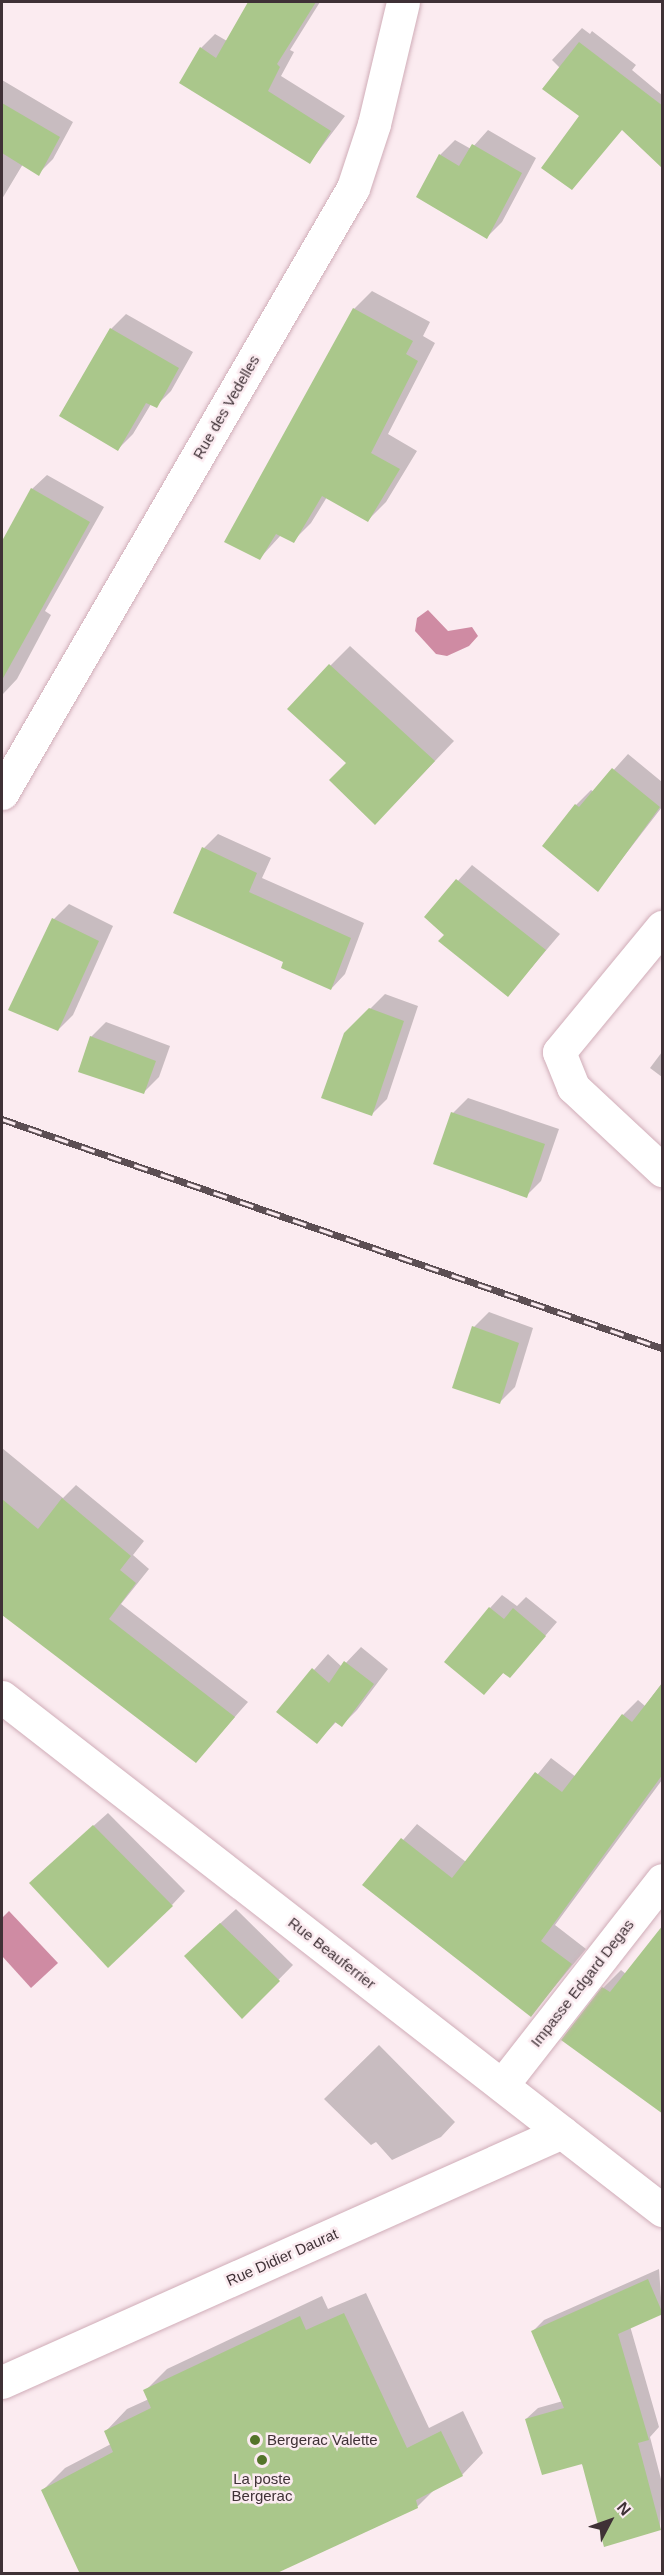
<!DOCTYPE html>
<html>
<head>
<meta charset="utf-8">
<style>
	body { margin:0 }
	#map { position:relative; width:664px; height:2575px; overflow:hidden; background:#fbebf0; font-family:Helvetica,sans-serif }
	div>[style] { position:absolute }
	.water>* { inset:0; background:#cf8ba3 }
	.shadow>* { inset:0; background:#0003 }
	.building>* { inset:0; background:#aac78b }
	.roads { filter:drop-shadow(0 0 2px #d0adb8) drop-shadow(0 0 2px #d0adb8) }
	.minor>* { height:33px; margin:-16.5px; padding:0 16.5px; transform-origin:16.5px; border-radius:16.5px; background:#fff }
	.rail>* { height:7px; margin-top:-3.5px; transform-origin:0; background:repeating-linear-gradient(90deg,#fbebf0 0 14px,#5c4e53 0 28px); box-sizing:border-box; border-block:2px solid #5c4e53 }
	.dots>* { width:16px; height:16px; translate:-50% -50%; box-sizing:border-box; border:3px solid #fbebf0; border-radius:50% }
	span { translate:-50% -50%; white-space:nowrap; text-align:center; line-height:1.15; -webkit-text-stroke:5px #fbebf0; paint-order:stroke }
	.street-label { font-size:15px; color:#3f3136 }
	.poi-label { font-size:15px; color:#3f3136 }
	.left { translate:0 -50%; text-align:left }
	.frame { position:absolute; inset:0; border:3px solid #3f3136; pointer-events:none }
	.north { position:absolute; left:580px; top:2491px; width:60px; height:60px; -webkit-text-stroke:4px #fbebf0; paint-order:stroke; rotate:49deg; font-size:16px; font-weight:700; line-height:24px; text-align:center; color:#3f3136 }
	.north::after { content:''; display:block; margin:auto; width:21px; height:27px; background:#3f3136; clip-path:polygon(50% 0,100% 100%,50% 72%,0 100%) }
</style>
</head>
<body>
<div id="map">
	<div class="water">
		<div style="clip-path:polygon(428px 610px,448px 631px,472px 627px,478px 636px,469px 646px,447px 656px,436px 654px,415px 631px,417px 618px)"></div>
		<div style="clip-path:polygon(9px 1911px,58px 1963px,31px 1988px,2px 1956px,2px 1918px)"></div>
	</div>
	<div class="shadow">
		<div style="clip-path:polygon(250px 2px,320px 2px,290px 50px,294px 52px,281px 76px,345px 116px,310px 162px,201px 48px,215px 34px,227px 41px)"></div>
		<div style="clip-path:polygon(582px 28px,590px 34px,592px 31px,636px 65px,632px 70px,662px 95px,662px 167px,623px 129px,581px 116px,560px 68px,552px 60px)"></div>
		<div style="clip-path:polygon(2px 80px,73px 122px,53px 159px,38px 174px,23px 164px,2px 199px)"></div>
		<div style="clip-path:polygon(488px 130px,536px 158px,502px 222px,487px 237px,440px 155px,455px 140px,471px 149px)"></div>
		<div style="clip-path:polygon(372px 291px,430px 322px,423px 336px,435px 343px,388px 434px,417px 451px,386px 502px,368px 520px,327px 497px,311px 523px,293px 541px,281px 535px,260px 558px,354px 309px)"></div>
		<div style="clip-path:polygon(126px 314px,193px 352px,171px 391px,156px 406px,151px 404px,133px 434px,118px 449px,111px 329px)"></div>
		<div style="clip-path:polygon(47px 475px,104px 507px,45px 611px,51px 615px,17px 679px,3px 694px,2px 544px,32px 489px)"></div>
		<div style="clip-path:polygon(350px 646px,454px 741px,395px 803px,348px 763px,330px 666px)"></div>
		<div style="clip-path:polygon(628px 754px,662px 782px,662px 807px,598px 890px,576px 805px,591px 790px,594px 792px)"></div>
		<div style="clip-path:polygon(218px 834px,271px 858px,262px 878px,364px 923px,345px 974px,331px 989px,285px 961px,204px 848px)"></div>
		<div style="clip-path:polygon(472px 865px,560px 934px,508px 995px,426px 917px)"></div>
		<div style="clip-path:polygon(69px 904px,113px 926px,73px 1015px,58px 1030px,54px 919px)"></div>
		<div style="clip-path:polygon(385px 994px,418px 1006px,387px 1099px,372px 1114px,345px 1034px)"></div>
		<div style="clip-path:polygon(106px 1022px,170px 1046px,159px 1077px,144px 1092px,91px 1037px)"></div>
		<div style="clip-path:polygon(662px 1052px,662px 1077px,650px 1068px)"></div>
		<div style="clip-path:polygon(468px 1098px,559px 1129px,541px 1181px,526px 1196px,453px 1113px)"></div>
		<div style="clip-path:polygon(489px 1312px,533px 1328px,515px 1387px,500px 1402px,474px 1327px)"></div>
		<div style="clip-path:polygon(2px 1448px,63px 1498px,76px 1485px,144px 1541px,133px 1555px,149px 1569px,121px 1604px,248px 1702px,196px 1761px,2px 1612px,2px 1589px,7px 1582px,2px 1577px)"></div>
		<div style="clip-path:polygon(502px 1595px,517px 1606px,526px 1597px,557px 1622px,522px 1663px,504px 1672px,484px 1693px,490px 1608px)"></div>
		<div style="clip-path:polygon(361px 1647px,388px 1669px,357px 1710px,342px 1725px,337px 1721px,317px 1742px,278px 1711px,328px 1654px,342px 1667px)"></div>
		<div style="clip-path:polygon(662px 1683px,662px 1780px,555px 1925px,586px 1949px,531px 2015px,365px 1884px,417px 1824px,466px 1862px,551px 1758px,576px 1777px,623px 1715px,638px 1700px,645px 1706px)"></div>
		<div style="clip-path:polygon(108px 1813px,185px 1891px,172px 1905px,45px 1869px)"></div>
		<div style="clip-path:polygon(236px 1909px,293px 1965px,242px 2017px,201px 1941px)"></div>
		<div style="clip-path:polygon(621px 1970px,626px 1974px,662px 2112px,603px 1988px)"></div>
		<div style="clip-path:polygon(379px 2045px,455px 2122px,441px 2137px,392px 2160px,376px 2142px,371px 2145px,324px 2099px)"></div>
		<div style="clip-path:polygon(659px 2269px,662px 2312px,630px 2326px,659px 2427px,650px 2437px,662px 2483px,660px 2528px,526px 2419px,538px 2408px,563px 2401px,533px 2331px,544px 2320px)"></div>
		<div style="clip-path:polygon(366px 2293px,429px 2428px,463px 2411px,483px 2453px,462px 2475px,436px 2488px,418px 2506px,272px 2574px,43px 2490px,65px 2468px,111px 2444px,106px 2431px,127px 2409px,149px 2399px,145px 2391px,167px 2369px,322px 2296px,328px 2309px)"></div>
	</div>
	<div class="building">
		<div style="clip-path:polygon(248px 2px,316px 2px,277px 64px,280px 67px,268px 91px,331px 131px,310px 164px,179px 83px,200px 47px,216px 58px)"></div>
		<div style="clip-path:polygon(579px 42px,663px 106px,663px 169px,622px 130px,572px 190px,541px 168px,579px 116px,542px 89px)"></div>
		<div style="clip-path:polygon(2px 103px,60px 137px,39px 176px,2px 153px)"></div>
		<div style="clip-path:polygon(472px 144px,522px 173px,487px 239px,416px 197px,439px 154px,459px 166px)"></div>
		<div style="clip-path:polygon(353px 308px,413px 341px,406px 354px,418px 361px,371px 453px,400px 469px,368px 522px,322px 496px,294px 543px,276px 534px,260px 560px,224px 542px)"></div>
		<div style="clip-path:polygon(110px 328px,179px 368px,157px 408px,146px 403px,118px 451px,59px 416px)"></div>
		<div style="clip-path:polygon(31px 488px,90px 522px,2px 680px,2px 541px)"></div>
		<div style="clip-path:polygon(329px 664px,435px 761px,375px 825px,329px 780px,346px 763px,287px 709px)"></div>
		<div style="clip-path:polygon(612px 768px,660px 807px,598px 892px,542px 846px,575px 804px,579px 807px)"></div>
		<div style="clip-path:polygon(202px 847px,257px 873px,249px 892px,351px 938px,331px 990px,281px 968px,283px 962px,173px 913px)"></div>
		<div style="clip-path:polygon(456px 879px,546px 950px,508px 997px,438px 941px,444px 935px,424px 917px)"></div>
		<div style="clip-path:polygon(52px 918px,99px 941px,58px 1031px,8px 1010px)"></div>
		<div style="clip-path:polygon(369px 1008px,404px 1021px,372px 1116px,321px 1098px,344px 1033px)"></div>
		<div style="clip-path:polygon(90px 1036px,156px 1061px,144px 1094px,78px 1072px)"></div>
		<div style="clip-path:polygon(451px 1112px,545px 1144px,527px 1198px,433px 1164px)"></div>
		<div style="clip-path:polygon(472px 1326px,519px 1343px,500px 1404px,452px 1388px)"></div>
		<div style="clip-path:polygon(62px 1498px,131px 1556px,120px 1570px,136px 1583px,109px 1619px,235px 1717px,196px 1763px,2px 1615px,2px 1499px,38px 1529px)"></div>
		<div style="clip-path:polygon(489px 1607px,504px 1619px,513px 1608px,546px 1636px,510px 1678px,503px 1673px,484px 1695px,444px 1662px)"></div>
		<div style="clip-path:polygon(344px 1661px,374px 1684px,342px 1727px,335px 1722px,317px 1744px,276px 1712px,312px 1668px,329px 1683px)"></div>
		<div style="clip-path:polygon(663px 1682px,663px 1774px,541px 1941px,572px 1964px,531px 2017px,362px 1885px,401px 1838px,452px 1878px,535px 1772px,562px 1792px,622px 1714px,632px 1722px)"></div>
		<div style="clip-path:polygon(93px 1825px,173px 1906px,108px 1968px,29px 1883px)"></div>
		<div style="clip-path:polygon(220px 1923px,280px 1981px,242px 2019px,184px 1956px)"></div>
		<div style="clip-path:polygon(663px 1925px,663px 2114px,561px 2040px,602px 1987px,610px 1992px)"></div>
		<div style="clip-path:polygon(648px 2279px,663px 2314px,618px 2334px,649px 2440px,638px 2443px,661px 2530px,604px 2547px,582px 2464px,542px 2475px,525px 2419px,564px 2408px,531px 2331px)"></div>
		<div style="clip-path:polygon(344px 2313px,407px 2448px,441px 2431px,463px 2476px,416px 2500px,418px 2508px,275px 2574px,80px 2574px,41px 2490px,113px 2452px,104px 2431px,151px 2408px,143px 2390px,300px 2316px,306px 2330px)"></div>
	</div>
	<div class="roads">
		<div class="minor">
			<div style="left:2px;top:793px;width:699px;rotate:-59.88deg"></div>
			<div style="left:353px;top:188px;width:67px;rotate:-71.8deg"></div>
			<div style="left:374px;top:124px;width:125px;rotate:-76.6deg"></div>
			<div style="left:662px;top:927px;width:162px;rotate:129.5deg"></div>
			<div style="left:559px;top:1052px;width:38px;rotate:68deg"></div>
			<div style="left:573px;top:1087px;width:122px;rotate:43deg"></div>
			<div style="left:2px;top:1697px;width:836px;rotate:37.86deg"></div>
			<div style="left:502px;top:2085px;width:260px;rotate:-52deg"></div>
			<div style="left:2px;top:2382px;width:613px;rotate:-24.06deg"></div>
		</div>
	</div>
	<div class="rail">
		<div style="left:2px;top:1119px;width:699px;rotate:19.14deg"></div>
	</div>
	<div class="dots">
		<div style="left:255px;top:2440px;background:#54742a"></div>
		<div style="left:262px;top:2460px;background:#54742a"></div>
	</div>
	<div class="street-label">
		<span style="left:226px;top:407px;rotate:-60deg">Rue des Vedelles</span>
		<span style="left:332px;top:1953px;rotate:38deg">Rue Beauferrier</span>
		<span style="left:582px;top:1983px;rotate:-52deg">Impasse Edgard Degas</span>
		<span style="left:282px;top:2257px;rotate:-24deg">Rue Didier Daurat</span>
	</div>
	<div class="poi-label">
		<span class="left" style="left:267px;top:2440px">Bergerac Valette</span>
		<span style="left:262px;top:2487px">La poste<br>Bergerac</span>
	</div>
	<div class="frame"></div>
	<div class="north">N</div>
</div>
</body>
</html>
